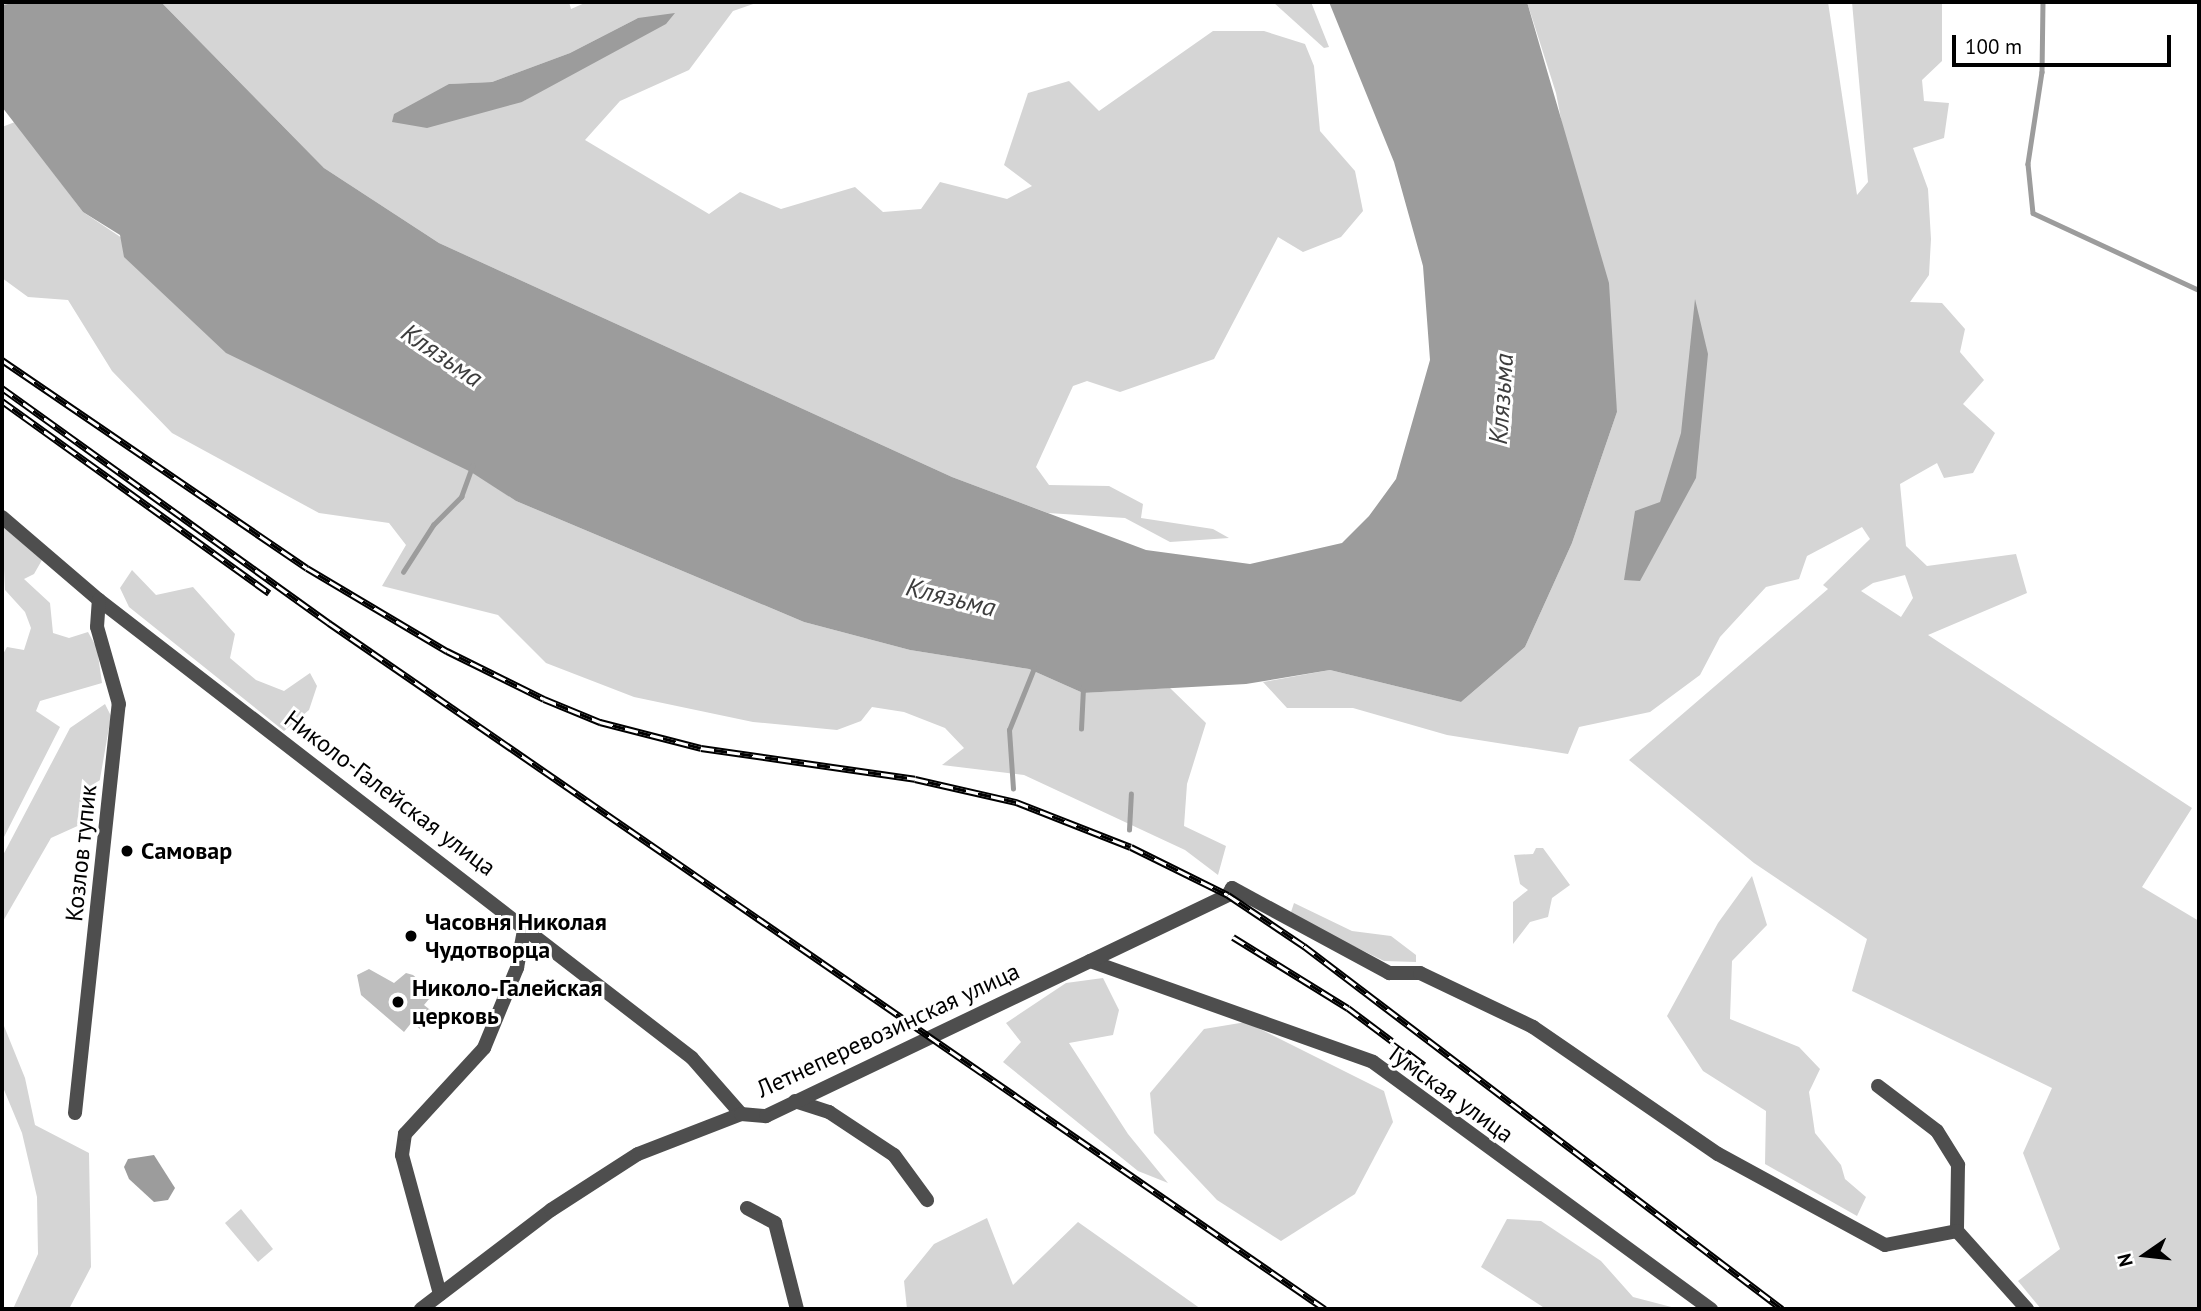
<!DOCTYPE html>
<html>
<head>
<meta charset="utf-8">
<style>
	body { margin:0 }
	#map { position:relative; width:2201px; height:1311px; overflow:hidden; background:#fff; font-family:"PT Sans",sans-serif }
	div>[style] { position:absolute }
	.green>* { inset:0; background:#d5d5d5 }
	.water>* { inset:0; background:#9c9c9c }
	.stream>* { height:4.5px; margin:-2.25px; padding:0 2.25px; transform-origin:2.25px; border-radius:2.25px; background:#9c9c9c }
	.building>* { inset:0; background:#bebebe }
	.minor>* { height:14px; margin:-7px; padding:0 7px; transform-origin:7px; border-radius:7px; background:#4e4e4e }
	.rail>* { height:7px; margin-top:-3.5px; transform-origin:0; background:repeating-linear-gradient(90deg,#fff 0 13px,#000 0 26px); box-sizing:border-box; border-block:2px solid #000 }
	.dots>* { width:19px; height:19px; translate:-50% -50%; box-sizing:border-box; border:4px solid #fff; border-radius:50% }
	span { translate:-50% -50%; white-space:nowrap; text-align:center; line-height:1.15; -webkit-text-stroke:6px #fff; paint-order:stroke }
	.street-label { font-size:24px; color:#000 }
	.poi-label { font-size:24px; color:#000; font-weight:700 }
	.left { translate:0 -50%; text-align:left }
	.water-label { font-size:26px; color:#3d3d3d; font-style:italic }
	.frame { position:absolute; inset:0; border:4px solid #000; pointer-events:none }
	.north { position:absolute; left:2110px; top:1220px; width:70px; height:70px; -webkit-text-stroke:5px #fff; paint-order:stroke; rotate:256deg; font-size:19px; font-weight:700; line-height:28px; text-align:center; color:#000 }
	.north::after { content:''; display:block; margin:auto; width:24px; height:32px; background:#000; clip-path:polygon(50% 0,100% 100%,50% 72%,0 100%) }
	.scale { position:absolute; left:1952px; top:35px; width:219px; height:32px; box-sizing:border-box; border:4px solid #000; border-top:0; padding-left:9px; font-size:21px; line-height:24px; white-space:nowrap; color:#000; -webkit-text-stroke:5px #fff; paint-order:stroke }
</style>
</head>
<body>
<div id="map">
	<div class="green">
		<div style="clip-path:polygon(evenodd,161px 2px,569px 2px,571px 9px,587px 2px,759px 2px,733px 11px,689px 70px,620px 101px,585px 140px,709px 214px,740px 192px,781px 209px,855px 187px,883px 212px,921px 209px,940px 182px,1007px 199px,1032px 186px,1004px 165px,1028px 93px,1069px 81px,1099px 111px,1213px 31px,1264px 31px,1305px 44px,1314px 66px,1320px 131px,1355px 171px,1363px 211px,1341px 237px,1303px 252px,1278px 237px,1214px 359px,1120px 392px,1087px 381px,1073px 386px,1036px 467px,1049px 485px,1109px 486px,1143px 504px,1141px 518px,1213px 529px,1229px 538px,1170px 542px,1125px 518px,1048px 513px,952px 477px,439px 243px,324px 168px,161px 2px,638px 18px,583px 65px,522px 102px,449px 84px,492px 82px,570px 53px,638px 18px)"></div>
		<div style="clip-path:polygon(1273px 2px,1311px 2px,1329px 47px,1324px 48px)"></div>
		<div style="clip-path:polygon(evenodd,1527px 2px,1828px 2px,1857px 195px,1868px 182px,1852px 2px,1942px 2px,1942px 61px,1922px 80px,1924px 101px,1949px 103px,1944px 138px,1913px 148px,1928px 189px,1931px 239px,1929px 275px,1910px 302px,1942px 303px,1965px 329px,1960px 352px,1984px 380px,1963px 404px,1995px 433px,1973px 473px,1944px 478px,1937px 463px,1900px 484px,1906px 546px,1927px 566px,2016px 554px,2027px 593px,1928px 635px,2192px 808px,2142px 887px,2199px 921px,2199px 1309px,2041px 1309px,2018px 1281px,2060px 1249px,2023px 1153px,2052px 1088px,1852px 991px,1867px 939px,1754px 863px,1629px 760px,1828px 589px,1823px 585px,1870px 539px,1862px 527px,1807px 556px,1799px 579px,1766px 587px,1720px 637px,1700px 675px,1650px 712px,1579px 727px,1568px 754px,1447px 735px,1353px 708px,1287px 708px,1263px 682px,1330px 670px,1461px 702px,1525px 647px,1572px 543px,1617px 412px,1556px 93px,1527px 2px,1905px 575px,1913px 598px,1901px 617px,1861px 591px,1873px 583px,1905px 575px)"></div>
		<div style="clip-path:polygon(15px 122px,83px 212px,516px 501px,804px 622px,910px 650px,1029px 669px,1083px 693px,1170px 688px,1206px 723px,1187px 784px,1184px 826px,1226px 846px,1218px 875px,1185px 850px,1024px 775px,942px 765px,964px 748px,945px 728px,904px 712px,872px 707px,861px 721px,837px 730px,753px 722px,634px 697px,546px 663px,498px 615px,382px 586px,406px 545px,389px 523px,319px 513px,172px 433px,112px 371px,68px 300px,28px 297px,2px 278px,2px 127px)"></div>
		<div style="clip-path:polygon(2px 526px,42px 560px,34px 574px,24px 579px,50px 603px,53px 633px,69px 638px,88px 632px,97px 648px,102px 683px,40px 701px,36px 711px,60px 727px,2px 841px,2px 656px,7px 647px,24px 650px,31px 628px,25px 612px,5px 590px)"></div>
		<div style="clip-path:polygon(132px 570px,156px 595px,193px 587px,235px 634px,230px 658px,256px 680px,284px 691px,310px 673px,317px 686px,309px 710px,284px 731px,129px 607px,120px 588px)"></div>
		<div style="clip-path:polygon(105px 704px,111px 716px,93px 819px,51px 838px,2px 923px,2px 857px,70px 728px)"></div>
		<div style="clip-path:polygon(1536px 848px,1543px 848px,1570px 885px,1552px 898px,1548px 917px,1530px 922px,1513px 944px,1513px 902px,1528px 890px,1520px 884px,1514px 855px,1533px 854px)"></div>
		<div style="clip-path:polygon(1752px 876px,1767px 925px,1732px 961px,1730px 1019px,1799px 1047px,1820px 1069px,1809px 1092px,1815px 1133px,1841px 1165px,1845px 1179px,1866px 1197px,1857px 1216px,1765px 1164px,1766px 1111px,1703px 1071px,1667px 1016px,1718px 923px)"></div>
		<div style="clip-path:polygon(1294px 903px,1352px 931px,1391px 936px,1416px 955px,1416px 962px,1384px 961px,1290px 915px)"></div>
		<div style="clip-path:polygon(1103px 978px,1119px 1010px,1113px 1035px,1069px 1043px,1128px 1134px,1168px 1183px,1138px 1171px,1003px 1062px,1021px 1042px,1006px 1023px,1066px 983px)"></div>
		<div style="clip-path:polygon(2px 1021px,25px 1078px,35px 1125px,89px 1153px,91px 1267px,69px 1309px,13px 1309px,38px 1254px,37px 1197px,22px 1133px,2px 1085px)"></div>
		<div style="clip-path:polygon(1246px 1022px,1384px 1091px,1393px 1122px,1355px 1194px,1281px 1241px,1217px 1200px,1154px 1133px,1150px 1093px,1204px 1029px)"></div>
		<div style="clip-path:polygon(241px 1209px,273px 1249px,258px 1262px,225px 1223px)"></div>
		<div style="clip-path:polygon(987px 1218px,1013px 1285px,1078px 1222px,1201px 1309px,907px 1309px,904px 1281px,934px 1244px)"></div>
		<div style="clip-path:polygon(1507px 1219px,1541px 1221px,1601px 1261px,1633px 1297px,1679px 1309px,1546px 1309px,1481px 1267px)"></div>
	</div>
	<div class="water">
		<div style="clip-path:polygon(20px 2px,161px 2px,324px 168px,439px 243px,952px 477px,1146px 550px,1250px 564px,1342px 543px,1369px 516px,1396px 479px,1430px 360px,1423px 266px,1394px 162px,1329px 2px,1527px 2px,1609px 283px,1617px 412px,1572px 543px,1525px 647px,1461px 702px,1330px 670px,1246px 684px,1083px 693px,1029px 669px,910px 650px,804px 622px,516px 501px,471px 472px,226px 353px,124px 257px,120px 235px,83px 212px,2px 107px,2px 5px)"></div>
		<div style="clip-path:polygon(675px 13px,666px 24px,522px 102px,427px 128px,392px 122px,394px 114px,449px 84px,492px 82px,570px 53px,638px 18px)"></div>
		<div style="clip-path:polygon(1695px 299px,1708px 354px,1696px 478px,1640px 581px,1624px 580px,1635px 511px,1660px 502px,1681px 433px)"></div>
		<div style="clip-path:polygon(154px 1155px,175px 1188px,168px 1200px,154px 1202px,129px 1179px,124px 1167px,128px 1159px)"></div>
	</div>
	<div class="stream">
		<div style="left:2043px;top:2px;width:70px;rotate:90.8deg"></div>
		<div style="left:2042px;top:72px;width:93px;rotate:98.7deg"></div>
		<div style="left:2028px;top:164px;width:49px;rotate:84.2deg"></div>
		<div style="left:2033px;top:213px;width:183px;rotate:24.9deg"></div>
		<div style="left:403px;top:572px;width:56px;rotate:-57.4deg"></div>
		<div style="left:433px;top:525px;width:40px;rotate:-45deg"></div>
		<div style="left:461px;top:497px;width:33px;rotate:-70deg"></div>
		<div style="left:1081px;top:729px;width:41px;rotate:-87.2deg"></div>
		<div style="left:1013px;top:789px;width:59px;rotate:-93.9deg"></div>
		<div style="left:1009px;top:730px;width:67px;rotate:-68deg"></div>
		<div style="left:1129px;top:830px;width:36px;rotate:-87deg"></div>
	</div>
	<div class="building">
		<div style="clip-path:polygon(369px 969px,394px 983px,406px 973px,413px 975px,434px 993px,424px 1005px,434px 1013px,421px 1030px,412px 1022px,404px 1032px,361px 995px,357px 975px)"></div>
	</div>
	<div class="minor">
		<div style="left:2px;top:517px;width:128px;rotate:40.6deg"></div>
		<div style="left:99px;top:600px;width:749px;rotate:37.68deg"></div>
		<div style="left:692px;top:1058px;width:74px;rotate:48.8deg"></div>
		<div style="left:1090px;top:961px;width:300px;rotate:19.6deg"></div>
		<div style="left:1373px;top:1062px;width:419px;rotate:36.2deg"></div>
		<div style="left:1878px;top:1086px;width:74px;rotate:37.3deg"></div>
		<div style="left:1937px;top:1131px;width:40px;rotate:58deg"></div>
		<div style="left:1958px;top:1165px;width:66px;rotate:90.9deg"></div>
		<div style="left:795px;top:1101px;width:36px;rotate:18deg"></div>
		<div style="left:829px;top:1112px;width:78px;rotate:33.5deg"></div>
		<div style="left:894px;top:1155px;width:56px;rotate:53.7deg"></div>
		<div style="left:75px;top:1113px;width:411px;rotate:-83.9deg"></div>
		<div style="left:119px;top:704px;width:80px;rotate:-105.9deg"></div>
		<div style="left:97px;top:627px;width:27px;rotate:-86deg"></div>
		<div style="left:747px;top:1208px;width:32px;rotate:28deg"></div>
		<div style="left:775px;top:1223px;width:89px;rotate:75.7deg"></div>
		<div style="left:440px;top:1294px;width:144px;rotate:-105.3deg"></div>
		<div style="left:402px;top:1155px;width:21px;rotate:-82deg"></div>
		<div style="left:405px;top:1134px;width:117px;rotate:-47.4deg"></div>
		<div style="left:484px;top:1048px;width:87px;rotate:-67.6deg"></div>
		<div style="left:517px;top:968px;width:44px;rotate:-79.5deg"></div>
		<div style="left:421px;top:1309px;width:163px;rotate:-37.3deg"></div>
		<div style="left:551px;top:1210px;width:103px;rotate:-32.8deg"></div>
		<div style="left:638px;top:1154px;width:110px;rotate:-21.2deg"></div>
		<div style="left:741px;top:1114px;width:25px;rotate:5deg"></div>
		<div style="left:766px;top:1116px;width:512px;rotate:-25.56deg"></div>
		<div style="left:1228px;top:895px;width:8px;rotate:-60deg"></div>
		<div style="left:1232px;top:888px;width:179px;rotate:28.4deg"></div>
		<div style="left:1389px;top:973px;width:31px"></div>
		<div style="left:1420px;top:973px;width:125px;rotate:25.5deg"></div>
		<div style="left:1533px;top:1027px;width:224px;rotate:34.5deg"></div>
		<div style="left:1718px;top:1154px;width:190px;rotate:28.6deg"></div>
		<div style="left:1885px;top:1245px;width:73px;rotate:-11deg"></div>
		<div style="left:1957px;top:1231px;width:105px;rotate:48.1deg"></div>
	</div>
	<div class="rail">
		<div style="left:2px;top:360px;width:369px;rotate:34.3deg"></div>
		<div style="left:307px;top:568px;width:163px;rotate:30.7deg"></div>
		<div style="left:447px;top:651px;width:108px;rotate:26.3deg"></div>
		<div style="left:544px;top:699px;width:61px;rotate:22.3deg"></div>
		<div style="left:600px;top:722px;width:104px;rotate:14.4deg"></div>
		<div style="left:701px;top:748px;width:216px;rotate:8.2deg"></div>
		<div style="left:915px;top:779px;width:104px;rotate:12.8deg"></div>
		<div style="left:1016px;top:802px;width:123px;rotate:21.4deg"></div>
		<div style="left:1131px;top:847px;width:108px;rotate:26.3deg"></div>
		<div style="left:1228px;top:895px;width:92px;rotate:33.9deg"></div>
		<div style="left:1304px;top:946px;width:600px;rotate:37.21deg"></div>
		<div style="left:2px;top:388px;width:403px;rotate:35.7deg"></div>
		<div style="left:329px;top:623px;width:1209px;rotate:34.56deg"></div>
		<div style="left:2px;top:401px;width:329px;rotate:35.7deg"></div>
		<div style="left:1233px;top:937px;width:135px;rotate:31.7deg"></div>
		<div style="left:1348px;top:1008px;width:95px;rotate:36.9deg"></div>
	</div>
	<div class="dots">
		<div style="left:127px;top:851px;background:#000"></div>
		<div style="left:411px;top:936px;background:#000"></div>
		<div style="left:398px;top:1002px;background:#000"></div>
	</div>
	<div class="street-label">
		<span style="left:390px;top:793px;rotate:37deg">Николо-Галейская улица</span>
		<span style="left:81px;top:853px;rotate:-84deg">Козлов тупик</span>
		<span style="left:888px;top:1030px;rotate:-25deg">Летнеперевозинская улица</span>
		<span style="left:1450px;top:1093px;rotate:36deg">Тумская улица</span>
	</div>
	<div class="poi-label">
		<span class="left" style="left:141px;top:851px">Самовар</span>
		<span class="left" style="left:425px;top:936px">Часовня Николая<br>Чудотворца</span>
		<span class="left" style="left:412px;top:1002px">Николо-Галейская<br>церковь</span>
	</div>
	<div class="water-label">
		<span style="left:442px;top:355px;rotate:34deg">Клязьма</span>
		<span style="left:1501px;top:399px;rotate:-86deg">Клязьма</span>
		<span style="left:951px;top:597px;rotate:14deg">Клязьма</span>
	</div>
	<div class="frame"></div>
	<div class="north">N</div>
	<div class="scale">100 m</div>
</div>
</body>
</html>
